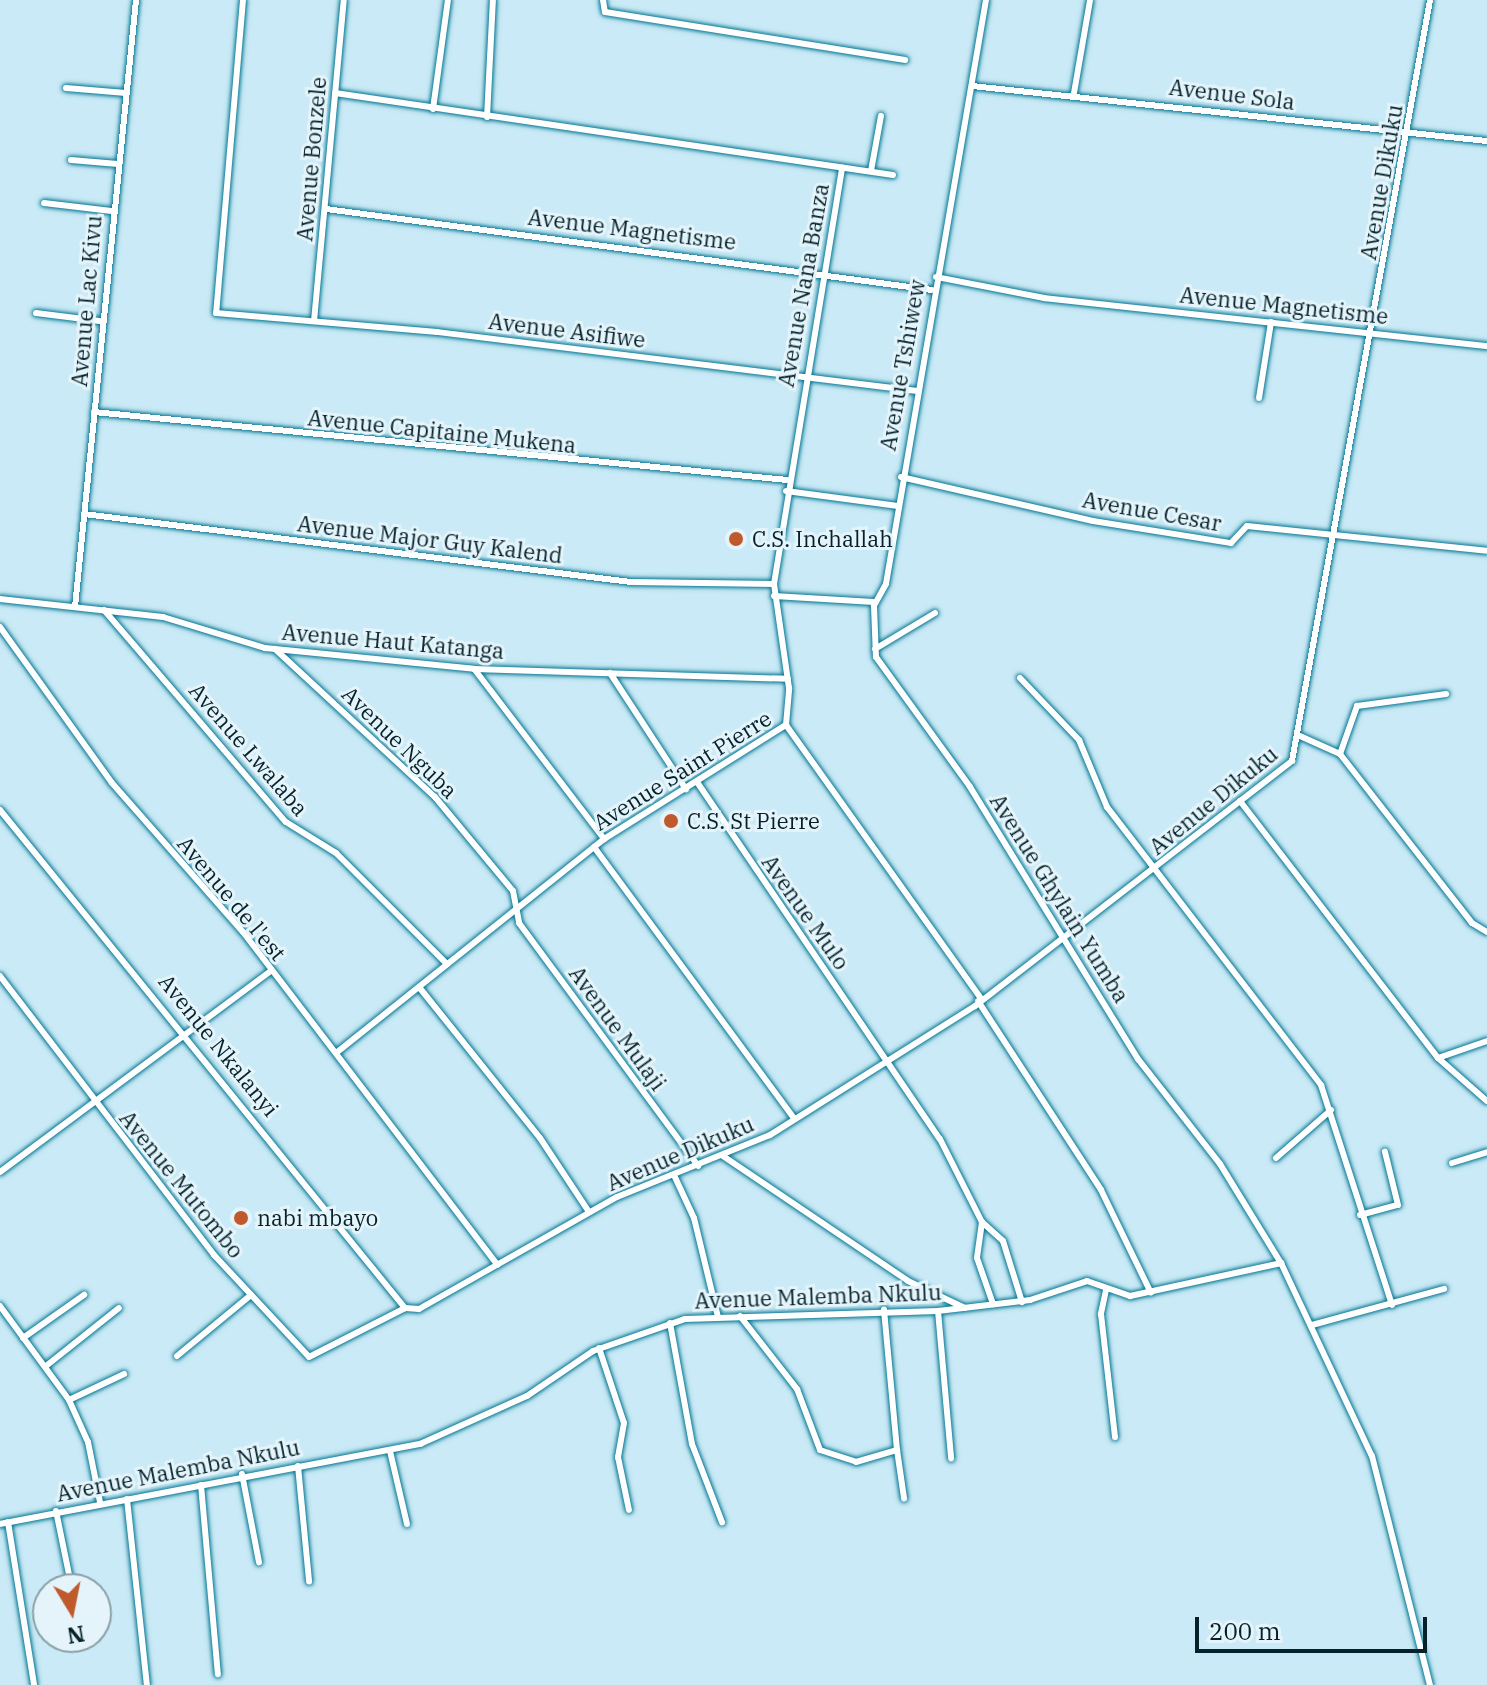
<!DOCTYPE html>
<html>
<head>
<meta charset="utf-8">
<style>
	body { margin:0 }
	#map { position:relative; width:1487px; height:1685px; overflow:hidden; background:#c9eaf6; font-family:"IBM Plex Serif",serif }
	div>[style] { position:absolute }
	.roads { filter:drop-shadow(0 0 2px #027692) drop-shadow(0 0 2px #027692) }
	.street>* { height:6px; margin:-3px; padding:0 3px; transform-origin:3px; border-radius:3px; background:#fff }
	.dots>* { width:22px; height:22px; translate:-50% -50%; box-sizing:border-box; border:4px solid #e4f4fa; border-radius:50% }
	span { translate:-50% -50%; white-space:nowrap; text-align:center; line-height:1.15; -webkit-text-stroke:6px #e4f4fa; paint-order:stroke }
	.street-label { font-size:22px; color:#05222b }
	.poi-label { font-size:22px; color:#05222b }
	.left { translate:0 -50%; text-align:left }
	.north { position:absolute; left:32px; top:1573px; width:80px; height:80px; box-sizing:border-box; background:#e4f4fa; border:2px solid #8ba0a7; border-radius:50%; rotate:170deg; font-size:22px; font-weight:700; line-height:32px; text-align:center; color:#05222b }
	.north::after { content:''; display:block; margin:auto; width:28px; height:36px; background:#c05a2d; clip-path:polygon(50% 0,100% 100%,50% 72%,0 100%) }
	.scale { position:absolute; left:1195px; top:1617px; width:232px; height:36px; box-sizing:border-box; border:4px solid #05222b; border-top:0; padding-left:10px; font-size:24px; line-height:28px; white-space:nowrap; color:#05222b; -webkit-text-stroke:6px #e4f4fa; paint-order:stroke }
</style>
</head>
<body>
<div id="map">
	<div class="roads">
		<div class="street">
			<div style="left:243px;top:0;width:314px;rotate:94.9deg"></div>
			<div style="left:216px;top:313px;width:222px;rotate:4.9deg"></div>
			<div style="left:437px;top:332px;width:483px;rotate:7deg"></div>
			<div style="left:603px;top:0;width:12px;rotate:81deg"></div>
			<div style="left:605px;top:12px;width:304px;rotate:9.1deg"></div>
			<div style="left:986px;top:0;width:592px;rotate:99.72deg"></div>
			<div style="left:886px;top:584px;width:25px;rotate:119deg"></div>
			<div style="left:874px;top:606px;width:51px;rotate:87.8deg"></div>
			<div style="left:876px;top:657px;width:160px;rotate:54.1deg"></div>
			<div style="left:970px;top:787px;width:320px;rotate:58.3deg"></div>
			<div style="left:1138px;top:1059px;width:133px;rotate:52deg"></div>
			<div style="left:1220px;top:1164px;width:116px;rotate:58.4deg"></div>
			<div style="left:1281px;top:1263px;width:213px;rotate:64.8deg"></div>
			<div style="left:1372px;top:1456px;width:236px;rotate:75.8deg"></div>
			<div style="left:972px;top:86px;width:518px;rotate:6.1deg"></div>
			<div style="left:66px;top:88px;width:60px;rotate:4.8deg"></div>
			<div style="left:335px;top:93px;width:564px;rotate:8.36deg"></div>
			<div style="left:1074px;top:93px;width:94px;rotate:-80.2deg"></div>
			<div style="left:433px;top:109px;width:110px;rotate:-82.2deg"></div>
			<div style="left:487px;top:117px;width:117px;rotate:-87.1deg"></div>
			<div style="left:71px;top:160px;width:47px;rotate:4.9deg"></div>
			<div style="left:871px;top:171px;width:56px;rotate:-79.7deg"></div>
			<div style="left:44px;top:203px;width:68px;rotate:6.7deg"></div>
			<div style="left:326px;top:209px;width:611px;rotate:7.61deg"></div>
			<div style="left:936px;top:277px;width:110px;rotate:11deg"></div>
			<div style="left:1044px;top:298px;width:446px;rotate:6.2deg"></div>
			<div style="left:36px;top:313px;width:64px;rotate:7.1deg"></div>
			<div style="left:314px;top:321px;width:322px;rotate:-84.7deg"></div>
			<div style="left:1259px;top:398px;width:77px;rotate:-81deg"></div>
			<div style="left:94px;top:412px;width:696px;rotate:5.6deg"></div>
			<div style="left:901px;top:477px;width:197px;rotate:12.9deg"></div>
			<div style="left:1093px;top:521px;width:140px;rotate:9.1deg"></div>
			<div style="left:1231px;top:543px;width:23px;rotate:-47deg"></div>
			<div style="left:1247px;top:526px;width:241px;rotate:5.9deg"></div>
			<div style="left:786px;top:491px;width:113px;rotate:7.6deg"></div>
			<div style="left:84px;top:514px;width:551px;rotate:7.09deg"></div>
			<div style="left:631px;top:582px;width:143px;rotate:0.8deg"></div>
			<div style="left:774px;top:596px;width:100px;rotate:3.4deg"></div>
			<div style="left:0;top:599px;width:164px;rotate:6.3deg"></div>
			<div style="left:163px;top:617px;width:107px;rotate:16.9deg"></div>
			<div style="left:265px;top:648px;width:210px;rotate:5.7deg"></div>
			<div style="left:474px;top:669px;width:314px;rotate:1.8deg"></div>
			<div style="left:75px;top:607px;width:610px;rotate:-84.26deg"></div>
			<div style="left:104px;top:610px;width:279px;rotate:49.4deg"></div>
			<div style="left:286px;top:822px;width:59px;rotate:31.8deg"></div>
			<div style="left:336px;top:853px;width:157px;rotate:45deg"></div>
			<div style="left:0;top:627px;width:192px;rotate:54.3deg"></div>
			<div style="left:112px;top:783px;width:198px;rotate:48.7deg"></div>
			<div style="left:243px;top:932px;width:419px;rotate:52.6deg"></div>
			<div style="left:275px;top:649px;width:218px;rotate:42.8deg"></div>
			<div style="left:435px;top:797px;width:122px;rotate:50.3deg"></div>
			<div style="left:513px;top:891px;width:33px;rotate:79deg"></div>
			<div style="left:519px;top:923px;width:302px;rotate:53.6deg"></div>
			<div style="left:875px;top:649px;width:70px;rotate:-31deg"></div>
			<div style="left:475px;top:670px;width:213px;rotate:52.6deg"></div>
			<div style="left:610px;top:673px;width:139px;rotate:56.8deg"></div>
			<div style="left:1020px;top:678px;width:86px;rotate:46.4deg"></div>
			<div style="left:1079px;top:740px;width:73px;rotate:67.3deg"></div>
			<div style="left:1107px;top:807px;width:351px;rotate:52.4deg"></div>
			<div style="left:1321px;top:1085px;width:231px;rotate:72.1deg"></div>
			<div style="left:786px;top:725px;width:37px;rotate:-85deg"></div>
			<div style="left:789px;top:688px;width:105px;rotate:-98.2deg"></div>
			<div style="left:774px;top:584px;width:422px;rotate:-80.7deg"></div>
			<div style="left:786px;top:725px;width:334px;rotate:54.5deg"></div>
			<div style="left:1300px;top:736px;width:44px;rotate:24.2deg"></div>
			<div style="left:1340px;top:754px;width:214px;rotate:52deg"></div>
			<div style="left:1472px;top:923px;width:17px;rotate:31deg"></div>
			<div style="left:1340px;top:754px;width:51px;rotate:-70.5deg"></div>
			<div style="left:1357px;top:706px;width:90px;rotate:-7.7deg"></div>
			<div style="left:697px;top:782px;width:432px;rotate:55.8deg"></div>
			<div style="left:940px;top:1139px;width:93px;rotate:63.2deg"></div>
			<div style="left:982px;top:1222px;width:36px;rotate:98deg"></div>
			<div style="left:977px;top:1258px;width:49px;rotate:70.8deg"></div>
			<div style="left:1240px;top:801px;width:324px;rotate:52.4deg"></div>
			<div style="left:1438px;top:1058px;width:65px;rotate:41.3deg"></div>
			<div style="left:0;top:810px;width:642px;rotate:50.88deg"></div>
			<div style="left:594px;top:847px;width:337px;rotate:53.6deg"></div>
			<div style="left:0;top:976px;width:352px;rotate:52.5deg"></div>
			<div style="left:214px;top:1255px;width:139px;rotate:47deg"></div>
			<div style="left:309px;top:1357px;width:108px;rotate:-27deg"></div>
			<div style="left:419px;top:987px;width:193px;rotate:51.3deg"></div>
			<div style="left:540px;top:1138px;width:89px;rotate:56.5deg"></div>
			<div style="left:978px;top:1001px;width:225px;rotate:56.9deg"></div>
			<div style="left:1101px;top:1190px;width:114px;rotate:64.1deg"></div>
			<div style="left:336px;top:1053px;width:343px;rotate:-38.6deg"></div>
			<div style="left:604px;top:839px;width:215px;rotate:-32.1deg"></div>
			<div style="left:1438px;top:1058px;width:52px;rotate:-19.1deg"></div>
			<div style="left:723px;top:1156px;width:223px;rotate:34deg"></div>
			<div style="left:908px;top:1281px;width:63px;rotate:25.3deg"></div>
			<div style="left:1276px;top:1158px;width:73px;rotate:-41.1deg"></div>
			<div style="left:1452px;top:1163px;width:37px;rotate:-17deg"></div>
			<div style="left:0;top:1172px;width:337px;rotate:-36.6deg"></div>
			<div style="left:674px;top:1175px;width:47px;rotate:65.1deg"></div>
			<div style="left:694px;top:1218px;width:102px;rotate:76.4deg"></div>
			<div style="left:1360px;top:1215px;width:39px;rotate:-15deg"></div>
			<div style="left:1398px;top:1205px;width:55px;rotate:-103.8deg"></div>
			<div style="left:982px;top:1222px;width:28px;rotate:42deg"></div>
			<div style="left:1003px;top:1241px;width:64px;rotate:72.7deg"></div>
			<div style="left:1106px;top:1290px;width:25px;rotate:102deg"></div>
			<div style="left:1101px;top:1314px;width:124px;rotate:83.5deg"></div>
			<div style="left:0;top:1306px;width:117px;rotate:53.7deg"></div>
			<div style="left:69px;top:1400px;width:46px;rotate:65.7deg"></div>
			<div style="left:88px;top:1442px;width:61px;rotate:78.7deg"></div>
			<div style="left:405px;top:1308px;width:14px;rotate:4deg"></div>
			<div style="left:419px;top:1309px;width:227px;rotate:-29.5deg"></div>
			<div style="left:617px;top:1197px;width:165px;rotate:-22.1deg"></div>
			<div style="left:770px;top:1135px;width:242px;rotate:-32.2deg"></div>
			<div style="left:975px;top:1006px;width:401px;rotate:-37.7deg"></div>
			<div style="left:1292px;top:761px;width:773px;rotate:-79.72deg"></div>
			<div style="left:938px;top:1311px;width:148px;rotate:84.9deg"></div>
			<div style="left:740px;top:1316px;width:93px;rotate:52deg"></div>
			<div style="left:797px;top:1389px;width:65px;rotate:69.3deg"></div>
			<div style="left:820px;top:1450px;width:38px;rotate:18deg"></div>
			<div style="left:856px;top:1462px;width:43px;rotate:-16.3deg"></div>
			<div style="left:897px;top:1450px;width:141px;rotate:-95.3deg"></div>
			<div style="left:670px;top:1323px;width:123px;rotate:79.7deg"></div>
			<div style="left:692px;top:1444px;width:84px;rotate:69deg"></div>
			<div style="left:1312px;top:1325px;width:137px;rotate:-15.3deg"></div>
			<div style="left:23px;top:1338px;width:75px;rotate:-35.2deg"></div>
			<div style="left:599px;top:1348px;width:79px;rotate:71.6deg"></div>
			<div style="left:624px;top:1423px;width:35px;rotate:100deg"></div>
			<div style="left:618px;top:1457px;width:54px;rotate:78.3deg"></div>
			<div style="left:177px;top:1356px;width:96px;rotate:-39.5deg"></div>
			<div style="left:46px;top:1366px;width:93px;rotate:-38.5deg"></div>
			<div style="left:69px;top:1400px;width:61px;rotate:-25.3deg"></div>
			<div style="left:897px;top:1450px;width:49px;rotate:81.7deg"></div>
			<div style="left:390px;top:1451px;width:75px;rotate:76.9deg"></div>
			<div style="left:298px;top:1466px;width:116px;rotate:84.5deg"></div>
			<div style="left:242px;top:1474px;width:90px;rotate:79.1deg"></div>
			<div style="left:201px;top:1485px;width:190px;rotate:84.9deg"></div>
			<div style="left:127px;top:1499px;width:187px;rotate:83.9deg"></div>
			<div style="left:56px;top:1511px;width:80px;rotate:78.4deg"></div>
			<div style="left:8px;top:1522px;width:165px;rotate:80.9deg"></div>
			<div style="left:0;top:1524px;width:428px;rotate:-10.8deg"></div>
			<div style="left:420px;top:1444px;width:117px;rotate:-24.2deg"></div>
			<div style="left:527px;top:1396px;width:80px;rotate:-34.3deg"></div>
			<div style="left:593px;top:1351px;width:97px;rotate:-19.2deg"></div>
			<div style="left:685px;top:1319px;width:253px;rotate:-1.8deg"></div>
			<div style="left:938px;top:1311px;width:93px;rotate:-6.8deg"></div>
			<div style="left:1030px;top:1300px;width:60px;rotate:-18.4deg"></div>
			<div style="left:1087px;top:1281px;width:46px;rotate:19.2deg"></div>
			<div style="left:1130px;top:1296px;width:155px;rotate:-12.3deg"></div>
		</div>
	</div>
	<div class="dots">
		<div style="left:736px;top:539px;background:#c05a2d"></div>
		<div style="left:671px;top:821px;background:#c05a2d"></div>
		<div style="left:241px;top:1218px;background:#c05a2d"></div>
	</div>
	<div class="street-label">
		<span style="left:1232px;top:94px;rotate:7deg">Avenue Sola</span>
		<span style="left:311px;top:159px;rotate:-85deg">Avenue Bonzele</span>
		<span style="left:1381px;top:182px;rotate:-80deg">Avenue Dikuku</span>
		<span style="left:632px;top:229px;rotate:7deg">Avenue Magnetisme</span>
		<span style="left:803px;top:285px;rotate:-80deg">Avenue Nana Banza</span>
		<span style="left:86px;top:301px;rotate:-85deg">Avenue Lac Kivu</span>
		<span style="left:1284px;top:305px;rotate:6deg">Avenue Magnetisme</span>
		<span style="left:567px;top:330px;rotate:7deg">Avenue Asifiwe</span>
		<span style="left:902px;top:365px;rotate:-80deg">Avenue Tshiwew</span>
		<span style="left:442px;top:431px;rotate:6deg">Avenue Capitaine Mukena</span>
		<span style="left:1152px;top:511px;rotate:10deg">Avenue Cesar</span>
		<span style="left:430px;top:539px;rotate:7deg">Avenue Major Guy Kalend</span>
		<span style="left:393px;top:641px;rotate:5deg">Avenue Haut Katanga</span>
		<span style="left:400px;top:742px;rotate:44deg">Avenue Nguba</span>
		<span style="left:249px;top:749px;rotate:49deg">Avenue Lwalaba</span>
		<span style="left:682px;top:770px;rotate:-32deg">Avenue Saint Pierre</span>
		<span style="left:1213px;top:800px;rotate:-39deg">Avenue Dikuku</span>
		<span style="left:232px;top:898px;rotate:50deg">Avenue de l'est</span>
		<span style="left:1060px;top:898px;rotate:58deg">Avenue Ghylain Yumba</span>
		<span style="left:806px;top:912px;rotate:55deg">Avenue Mulo</span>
		<span style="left:618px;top:1028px;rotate:54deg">Avenue Mulaji</span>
		<span style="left:219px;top:1045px;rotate:51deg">Avenue Nkalanyi</span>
		<span style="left:680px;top:1153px;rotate:-23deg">Avenue Dikuku</span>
		<span style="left:182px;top:1184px;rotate:51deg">Avenue Mutombo</span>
		<span style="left:818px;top:1296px;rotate:-2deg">Avenue Malemba Nkulu</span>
		<span style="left:178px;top:1470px;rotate:-11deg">Avenue Malemba Nkulu</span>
	</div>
	<div class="poi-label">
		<span class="left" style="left:752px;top:539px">C.S. Inchallah</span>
		<span class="left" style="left:687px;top:821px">C.S. St Pierre</span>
		<span class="left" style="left:257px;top:1218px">nabi mbayo</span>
	</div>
	<div class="north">N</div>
	<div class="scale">200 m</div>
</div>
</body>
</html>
